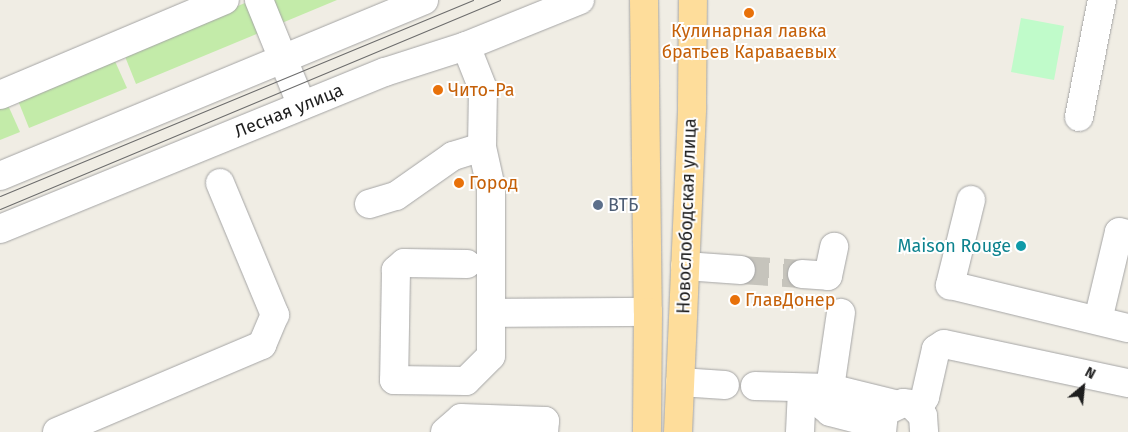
<!DOCTYPE html>
<html>
<head>
<meta charset="utf-8">
<style>
	body { margin:0 }
	#map { position:relative; width:1128px; height:432px; overflow:hidden; background:#f0ede4; font-family:"Fira Sans",sans-serif }
	div>[style] { position:absolute }
	.grass>* { inset:0; background:#c3eba9 }
	.park>* { inset:0; background:#c0fbca }
	.minor-tunnel>* { height:28px; margin-top:-14px; transform-origin:0; background:repeating-linear-gradient(90deg,#c6c4bc 0 28px,transparent 0 42px) }
	.roads { filter:drop-shadow(0 0 1px #a5a5a5) drop-shadow(0 0 1px #a5a5a5) }
	.minor>* { height:28px; margin:-14px; padding:0 14px; transform-origin:14px; border-radius:14px; background:#fff }
	.major>* { height:28px; margin:-14px; padding:0 14px; transform-origin:14px; border-radius:14px; background:#fedd9b }
	.tram>* { height:1px; margin:-0.5px; padding:0 0.5px; transform-origin:0.5px; border-radius:0.5px; background:#6c6c6c }
	.dots>* { width:14px; height:14px; translate:-50% -50%; box-sizing:border-box; border:2px solid #fff; border-radius:50% }
	span { translate:-50% -50%; white-space:nowrap; text-align:center; line-height:1.15; -webkit-text-stroke:4px #fff; paint-order:stroke }
	.food-label { font-size:18px; color:#c56008 }
	.left { translate:0 -50%; text-align:left }
	.street-label { font-size:18px; color:#1e1e1e }
	.service-label { font-size:18px; color:#4e5e75 }
	.culture-label { font-size:18px; color:#0d838f }
	.right { translate:-100% -50%; text-align:right }
	.north { position:absolute; left:1058px; top:362px; width:50px; height:50px; -webkit-text-stroke:4px #fff; paint-order:stroke; rotate:28deg; font-size:14px; font-weight:700; line-height:20px; text-align:center; color:#1e1e1e }
	.north::after { content:''; display:block; margin:auto; width:18px; height:22px; background:#1e1e1e; clip-path:polygon(50% 0,100% 100%,50% 72%,0 100%) }
</style>
</head>
<body>
<div id="map">
	<div class="grass">
		<div style="clip-path:polygon(252px 0,266px 30px,136px 84px,124px 54px)"></div>
		<div style="clip-path:polygon(267px 0,337px 0,277px 25px)"></div>
		<div style="clip-path:polygon(114px 59px,127px 88px,29px 128px,17px 98px)"></div>
		<div style="clip-path:polygon(7px 103px,20px 132px,0 140px,0 106px)"></div>
	</div>
	<div class="park">
		<div style="clip-path:polygon(1021px 18px,1064px 26px,1054px 80px,1011px 72px)"></div>
	</div>
	<div class="minor-tunnel">
		<div style="left:741px;top:270px;width:61px;rotate:3.8deg"></div>
	</div>
	<div class="roads">
		<div class="minor">
			<div style="left:259px;top:0;width:114px;rotate:67.9deg"></div>
			<div style="left:466px;top:46px;width:46px;rotate:68.4deg"></div>
			<div style="left:483px;top:89px;width:58px;rotate:91deg"></div>
			<div style="left:482px;top:147px;width:42px;rotate:77.6deg"></div>
			<div style="left:491px;top:188px;width:125px;rotate:90deg"></div>
			<div style="left:491px;top:313px;width:157px;rotate:-0.4deg"></div>
			<div style="left:0;top:95px;width:244px;rotate:-22.9deg"></div>
			<div style="left:1079px;top:117px;width:119px;rotate:-78.9deg"></div>
			<div style="left:0;top:176px;width:459px;rotate:-22.5deg"></div>
			<div style="left:971px;top:200px;width:88px;rotate:103.9deg"></div>
			<div style="left:950px;top:285px;width:183px;rotate:13.6deg"></div>
			<div style="left:369px;top:204px;width:28px;rotate:-17deg"></div>
			<div style="left:396px;top:196px;width:70px;rotate:-35.1deg"></div>
			<div style="left:453px;top:156px;width:30px;rotate:-17deg"></div>
			<div style="left:0;top:229px;width:416px;rotate:-22.2deg"></div>
			<div style="left:385px;top:72px;width:85px;rotate:-17.8deg"></div>
			<div style="left:466px;top:46px;width:123px;rotate:-22deg"></div>
			<div style="left:467px;top:264px;width:63px;rotate:-179.1deg"></div>
			<div style="left:404px;top:263px;width:11px;rotate:139deg"></div>
			<div style="left:396px;top:270px;width:110px;rotate:91deg"></div>
			<div style="left:394px;top:380px;width:72px;rotate:0.8deg"></div>
			<div style="left:466px;top:381px;width:35px;rotate:-45deg"></div>
			<div style="left:491px;top:356px;width:43px;rotate:-90deg"></div>
			<div style="left:685px;top:266px;width:56px;rotate:4.1deg"></div>
			<div style="left:802px;top:274px;width:26px;rotate:4deg"></div>
			<div style="left:828px;top:276px;width:30px;rotate:-78deg"></div>
			<div style="left:1098px;top:320px;width:90px;rotate:-76.6deg"></div>
			<div style="left:1119px;top:232px;width:9px;rotate:13deg"></div>
			<div style="left:680px;top:382px;width:45px;rotate:3.8deg"></div>
			<div style="left:755px;top:386px;width:75px;rotate:1.5deg"></div>
			<div style="left:830px;top:388px;width:76px;rotate:-81.7deg"></div>
			<div style="left:830px;top:388px;width:67px;rotate:13.8deg"></div>
			<div style="left:802px;top:389px;width:36px;rotate:39deg"></div>
			<div style="left:830px;top:412px;width:53px;rotate:14.3deg"></div>
			<div style="left:918px;top:409px;width:14px;rotate:-60deg"></div>
			<div style="left:925px;top:397px;width:49px;rotate:-77.1deg"></div>
			<div style="left:936px;top:349px;width:9px;rotate:-32deg"></div>
			<div style="left:944px;top:344px;width:188px;rotate:12deg"></div>
			<div style="left:57px;top:432px;width:223px;rotate:-23deg"></div>
			<div style="left:262px;top:345px;width:33px;rotate:-67deg"></div>
			<div style="left:275px;top:315px;width:143px;rotate:-112.6deg"></div>
			<div style="left:445px;top:432px;width:21px;rotate:-41deg"></div>
			<div style="left:461px;top:418px;width:84px;rotate:2deg"></div>
			<div style="left:545px;top:421px;width:11px;rotate:95deg"></div>
			<div style="left:800px;top:432px;width:43px;rotate:-87.3deg"></div>
			<div style="left:882px;top:432px;width:20px;rotate:-84deg"></div>
			<div style="left:884px;top:412px;width:21px;rotate:-25deg"></div>
			<div style="left:903px;top:403px;width:8px;rotate:7deg"></div>
			<div style="left:911px;top:404px;width:17px;rotate:45deg"></div>
			<div style="left:923px;top:416px;width:16px;rotate:86deg"></div>
		</div>
		<div class="major">
			<div style="left:644px;top:0;width:312px;rotate:89.3deg"></div>
			<div style="left:648px;top:312px;width:120px;rotate:90.5deg"></div>
			<div style="left:678px;top:432px;width:326px;rotate:-87.5deg"></div>
			<div style="left:692px;top:106px;width:106px;rotate:-89.5deg"></div>
		</div>
	</div>
	<div class="tram">
		<div style="left:0;top:196px;width:512px;rotate:-22.51deg"></div>
		<div style="left:0;top:209px;width:542px;rotate:-22.68deg"></div>
	</div>
	<div class="dots">
		<div style="left:749px;top:13px;background:#e8710a"></div>
		<div style="left:438px;top:90px;background:#e8710a"></div>
		<div style="left:459px;top:183px;background:#e8710a"></div>
		<div style="left:598px;top:205px;background:#5c6f8a"></div>
		<div style="left:1021px;top:246px;background:#0f9aa8"></div>
		<div style="left:735px;top:300px;background:#e8710a"></div>
	</div>
	<div class="food-label">
		<span style="left:749px;top:42px">Кулинарная лавка<br>братьев Караваевых</span>
		<span class="left" style="left:448px;top:90px">Чито-Ра</span>
		<span class="left" style="left:469px;top:183px">Город</span>
		<span class="left" style="left:745px;top:300px">ГлавДонер</span>
	</div>
	<div class="street-label">
		<span style="left:289px;top:111px;rotate:-22deg">Лесная улица</span>
		<span style="left:687px;top:216px;rotate:-88deg">Новослободская улица</span>
	</div>
	<div class="service-label">
		<span class="left" style="left:608px;top:205px">ВТБ</span>
	</div>
	<div class="culture-label">
		<span class="right" style="left:1011px;top:246px">Maison Rouge</span>
	</div>
	<div class="north">N</div>
</div>
</body>
</html>
